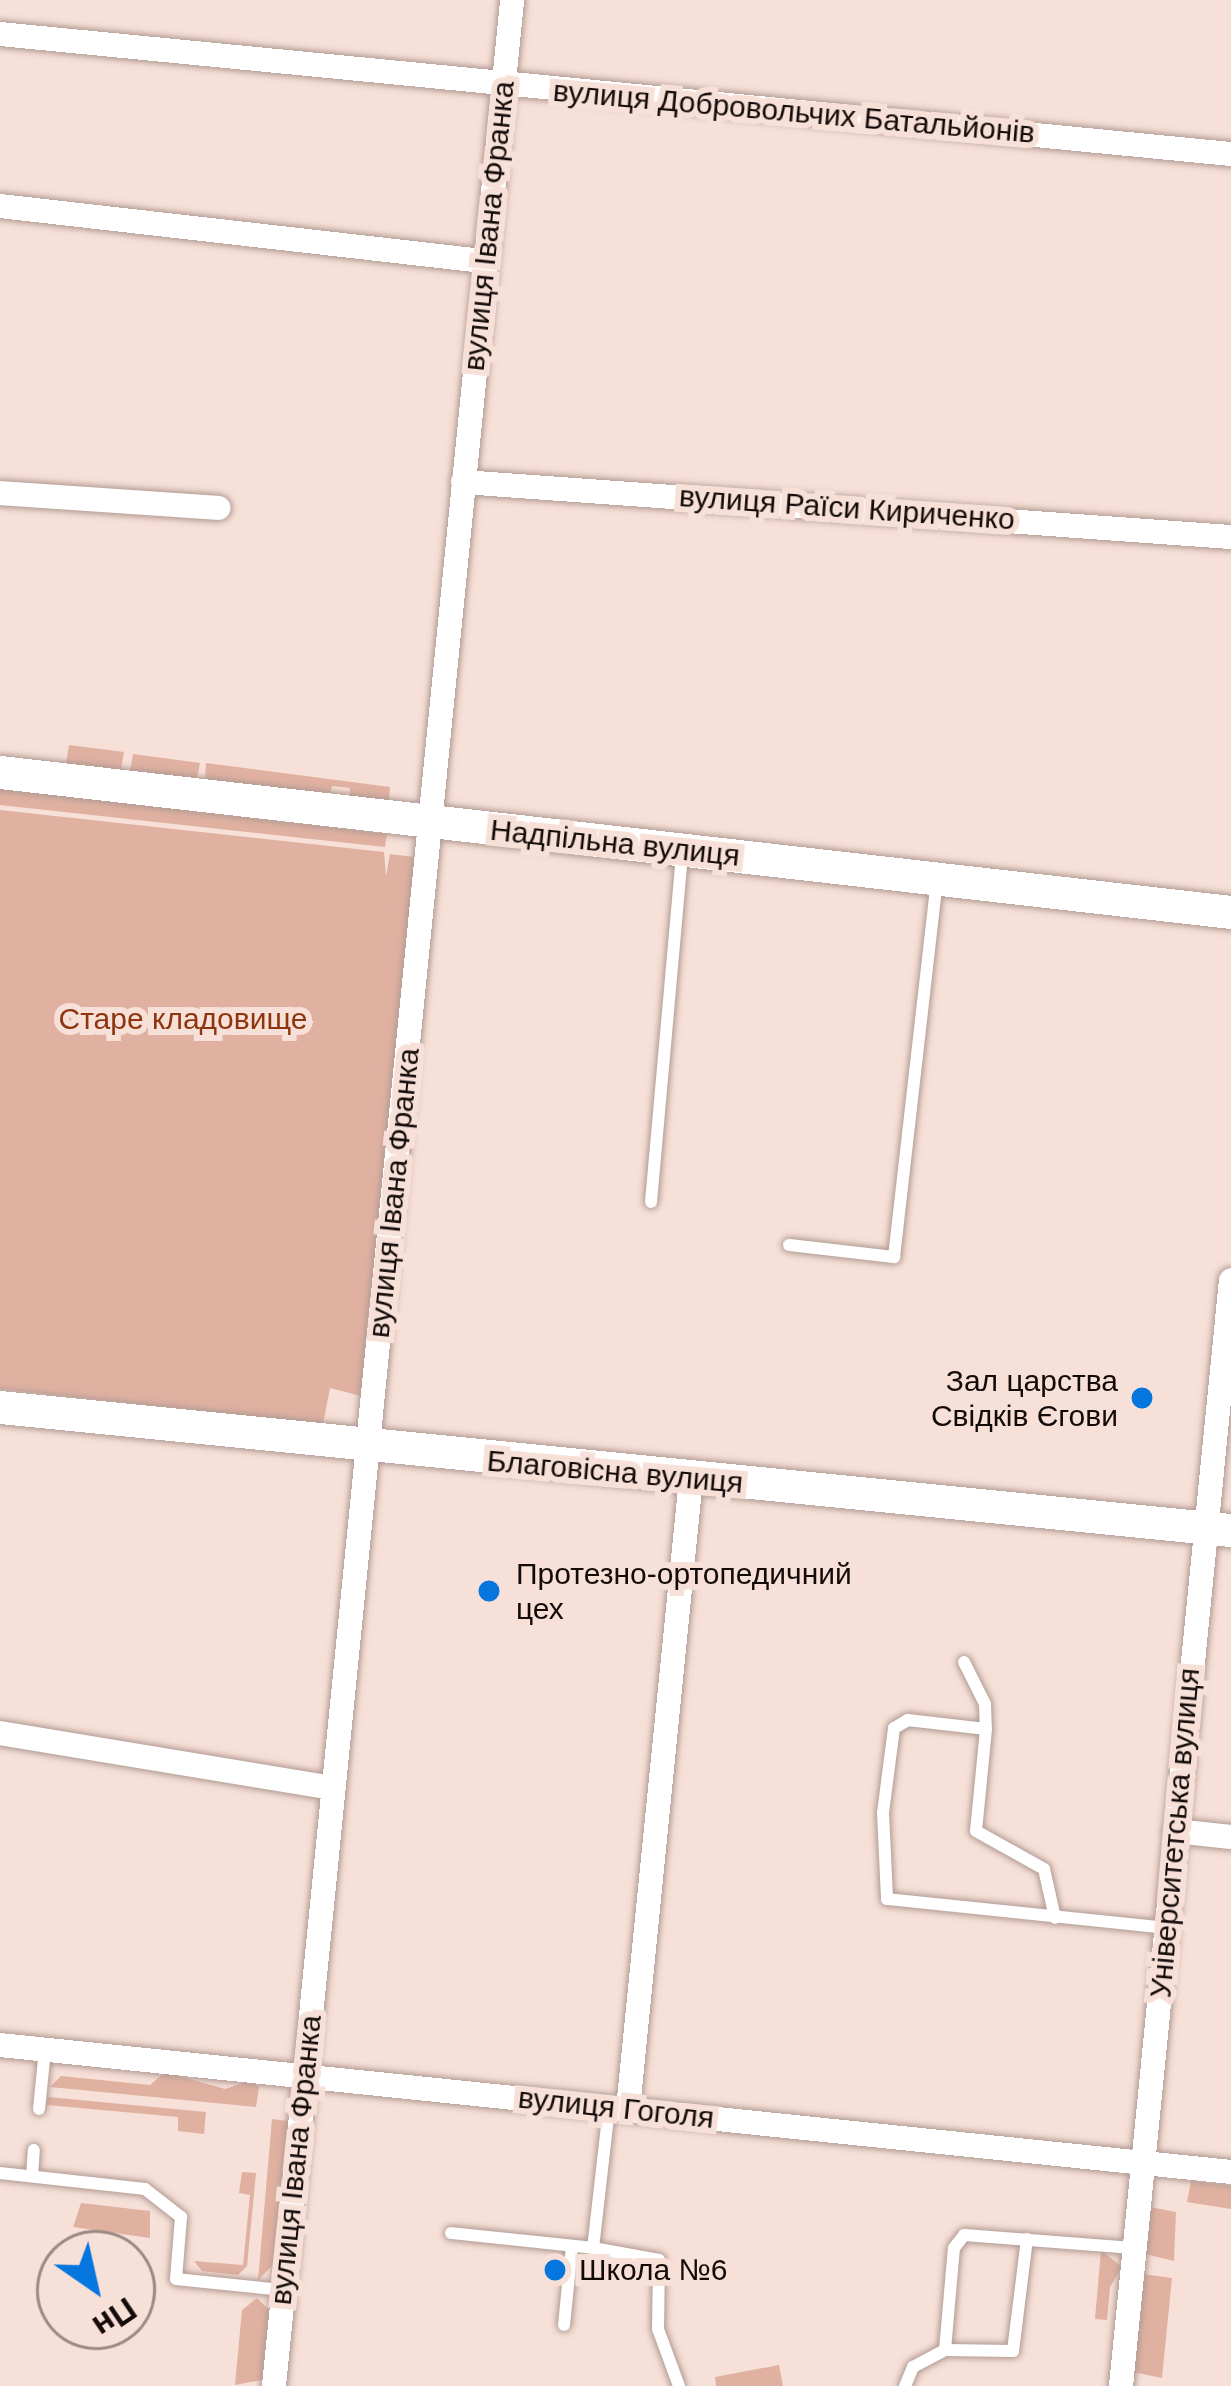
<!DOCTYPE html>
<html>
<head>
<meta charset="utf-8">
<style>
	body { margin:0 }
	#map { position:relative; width:1231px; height:2386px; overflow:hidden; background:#f7e0d7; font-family:Helvetica,sans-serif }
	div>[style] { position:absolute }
	.green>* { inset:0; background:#e0b1a1 }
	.roads { filter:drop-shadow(0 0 3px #b19b94) drop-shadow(0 0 3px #b19b94) }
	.lane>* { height:12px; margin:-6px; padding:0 6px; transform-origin:6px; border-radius:6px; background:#fff }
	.street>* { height:24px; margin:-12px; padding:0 12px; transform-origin:12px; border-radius:12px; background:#fff }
	.secondary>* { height:33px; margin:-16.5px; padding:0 16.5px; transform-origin:16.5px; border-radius:16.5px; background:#fff }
	.dots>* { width:33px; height:33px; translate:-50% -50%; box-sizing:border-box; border:6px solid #f7e0d7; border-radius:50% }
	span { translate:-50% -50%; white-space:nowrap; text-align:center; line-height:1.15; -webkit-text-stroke:12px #f7e0d7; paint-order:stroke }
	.street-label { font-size:30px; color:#130b09 }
	.park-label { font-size:30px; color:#8e3510 }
	.poi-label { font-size:30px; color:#130b09 }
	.right { translate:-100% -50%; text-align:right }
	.left { translate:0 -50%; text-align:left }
	.north { position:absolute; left:36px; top:2230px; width:120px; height:120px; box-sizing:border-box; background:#f7e0d7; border:3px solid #9c8b85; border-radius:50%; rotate:146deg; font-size:33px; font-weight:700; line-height:48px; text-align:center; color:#130b09 }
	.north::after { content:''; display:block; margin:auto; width:42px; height:54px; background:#0576dd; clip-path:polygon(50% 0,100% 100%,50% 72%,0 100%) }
</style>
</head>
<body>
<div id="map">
	<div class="green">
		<div style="clip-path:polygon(69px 745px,124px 752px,121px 770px,66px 763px)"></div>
		<div style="clip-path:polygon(133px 754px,200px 763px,197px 779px,130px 771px)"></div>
		<div style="clip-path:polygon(206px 763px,390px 787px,389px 800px,350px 797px,350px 788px,332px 786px,330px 795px,205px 780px)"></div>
		<div style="clip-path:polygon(0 788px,387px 834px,385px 847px,0 805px)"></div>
		<div style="clip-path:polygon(0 810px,384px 852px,386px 876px,390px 854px,415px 857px,361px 1396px,330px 1388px,323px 1424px,0 1389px)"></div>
		<div style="clip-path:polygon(165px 2072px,225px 2089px,250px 2081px,259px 2087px,256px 2107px,50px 2087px,61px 2076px,150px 2085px)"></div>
		<div style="clip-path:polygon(48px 2097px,206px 2112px,204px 2134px,178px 2131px,178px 2117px,47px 2105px)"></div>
		<div style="clip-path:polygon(272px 2119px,288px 2121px,273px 2265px,258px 2280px)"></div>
		<div style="clip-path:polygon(242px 2172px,256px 2173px,247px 2266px,238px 2275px,202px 2271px,194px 2261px,243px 2265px,250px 2195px,239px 2193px)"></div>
		<div style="clip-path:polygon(1191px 2181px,1231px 2186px,1231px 2209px,1187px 2202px)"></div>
		<div style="clip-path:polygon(81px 2203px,150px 2211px,150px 2238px,73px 2227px)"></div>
		<div style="clip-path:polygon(1150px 2207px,1176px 2212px,1174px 2261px,1145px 2254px)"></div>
		<div style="clip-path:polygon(1101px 2250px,1122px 2267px,1110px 2287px,1107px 2320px,1095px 2319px)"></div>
		<div style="clip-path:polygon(1143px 2274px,1172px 2278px,1162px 2378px,1133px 2372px)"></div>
		<div style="clip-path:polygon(257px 2298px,269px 2310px,262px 2380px,235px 2385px,242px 2310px)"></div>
		<div style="clip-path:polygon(779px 2365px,783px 2386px,716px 2386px,715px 2377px)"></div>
	</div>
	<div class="roads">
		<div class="lane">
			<div style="left:651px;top:1202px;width:351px;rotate:-84.9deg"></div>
			<div style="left:789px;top:1245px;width:106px;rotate:6.5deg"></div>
			<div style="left:894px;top:1257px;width:378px;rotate:-83.5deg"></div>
			<div style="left:964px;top:1662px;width:47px;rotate:63.4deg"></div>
			<div style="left:985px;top:1704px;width:25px;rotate:88deg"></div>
			<div style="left:986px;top:1729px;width:79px;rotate:-173.4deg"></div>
			<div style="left:908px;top:1720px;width:16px;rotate:150deg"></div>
			<div style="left:894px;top:1728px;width:86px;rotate:97.4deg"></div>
			<div style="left:883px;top:1813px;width:86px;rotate:87.3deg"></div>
			<div style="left:887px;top:1899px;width:281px;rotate:5.9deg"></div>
			<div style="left:986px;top:1729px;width:102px;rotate:95.6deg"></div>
			<div style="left:976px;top:1831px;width:78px;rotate:29.2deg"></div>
			<div style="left:1044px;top:1869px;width:50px;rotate:77.3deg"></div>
			<div style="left:609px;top:2108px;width:141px;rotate:96.5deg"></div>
			<div style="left:593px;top:2248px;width:67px;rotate:10.3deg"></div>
			<div style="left:659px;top:2260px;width:69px;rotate:90.8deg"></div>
			<div style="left:658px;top:2329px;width:61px;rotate:69.8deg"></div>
			<div style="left:39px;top:2109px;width:59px;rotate:-84.2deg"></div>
			<div style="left:0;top:2173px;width:146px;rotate:6.3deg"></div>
			<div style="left:145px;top:2189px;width:46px;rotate:37.9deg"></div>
			<div style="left:181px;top:2217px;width:62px;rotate:94.6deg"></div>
			<div style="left:176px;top:2279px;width:108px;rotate:5.9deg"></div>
			<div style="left:32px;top:2176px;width:26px;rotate:-86deg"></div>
			<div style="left:451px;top:2233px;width:143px;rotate:6deg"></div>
			<div style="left:564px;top:2325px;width:79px;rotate:-84.2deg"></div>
			<div style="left:945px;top:2350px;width:102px;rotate:-85deg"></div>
			<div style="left:954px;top:2248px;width:16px;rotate:-52deg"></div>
			<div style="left:964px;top:2235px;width:170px;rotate:4.4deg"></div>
			<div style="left:905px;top:2386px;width:21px;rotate:-67deg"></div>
			<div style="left:913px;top:2367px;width:36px;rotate:-28deg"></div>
			<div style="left:945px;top:2350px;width:68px;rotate:0.8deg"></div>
			<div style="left:1013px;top:2351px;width:113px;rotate:-82.9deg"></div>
		</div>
		<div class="street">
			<div style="left:0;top:34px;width:1237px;rotate:5.57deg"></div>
			<div style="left:0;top:206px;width:489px;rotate:6.5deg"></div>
			<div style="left:463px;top:482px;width:770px;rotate:4.1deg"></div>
			<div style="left:0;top:493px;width:219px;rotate:3.9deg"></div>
			<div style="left:0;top:1733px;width:338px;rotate:9.4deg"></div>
			<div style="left:1175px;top:1831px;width:56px;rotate:6.1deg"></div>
			<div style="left:0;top:2045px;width:1238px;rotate:5.89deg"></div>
			<div style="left:628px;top:2109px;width:633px;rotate:-84.29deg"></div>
			<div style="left:274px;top:2386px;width:2398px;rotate:-84.3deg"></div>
			<div style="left:1121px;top:2386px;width:1111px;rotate:-84.32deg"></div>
		</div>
		<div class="secondary">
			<div style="left:0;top:772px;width:1239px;rotate:6.49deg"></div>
			<div style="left:0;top:1407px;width:1237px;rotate:5.71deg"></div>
		</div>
	</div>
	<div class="dots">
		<div style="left:1142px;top:1398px;background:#0576dd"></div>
		<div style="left:489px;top:1591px;background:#0576dd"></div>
		<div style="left:555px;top:2270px;background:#0576dd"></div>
	</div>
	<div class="street-label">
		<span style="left:794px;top:112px;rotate:5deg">вулиця Добровольчих Батальйонів</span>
		<span style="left:489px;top:226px;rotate:-84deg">вулиця Івана Франка</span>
		<span style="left:847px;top:508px;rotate:4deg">вулиця Раїси Кириченко</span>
		<span style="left:615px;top:843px;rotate:6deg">Надпільна вулиця</span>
		<span style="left:394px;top:1193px;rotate:-84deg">вулиця Івана Франка</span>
		<span style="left:615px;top:1472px;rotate:5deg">Благовісна вулиця</span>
		<span style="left:1175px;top:1833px;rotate:-85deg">Університетська вулиця</span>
		<span style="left:616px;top:2108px;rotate:6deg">вулиця Гоголя</span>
		<span style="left:296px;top:2160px;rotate:-84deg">вулиця Івана Франка</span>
	</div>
	<div class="park-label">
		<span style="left:183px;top:1019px">Старе кладовище</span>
	</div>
	<div class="poi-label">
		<span class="right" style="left:1118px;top:1398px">Зал царства<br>Свідків Єгови</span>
		<span class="left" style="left:516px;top:1591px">Протезно-ортопедичний<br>цех</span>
		<span class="left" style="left:579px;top:2270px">Школа №6</span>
	</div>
	<div class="north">Пн</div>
</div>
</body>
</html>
